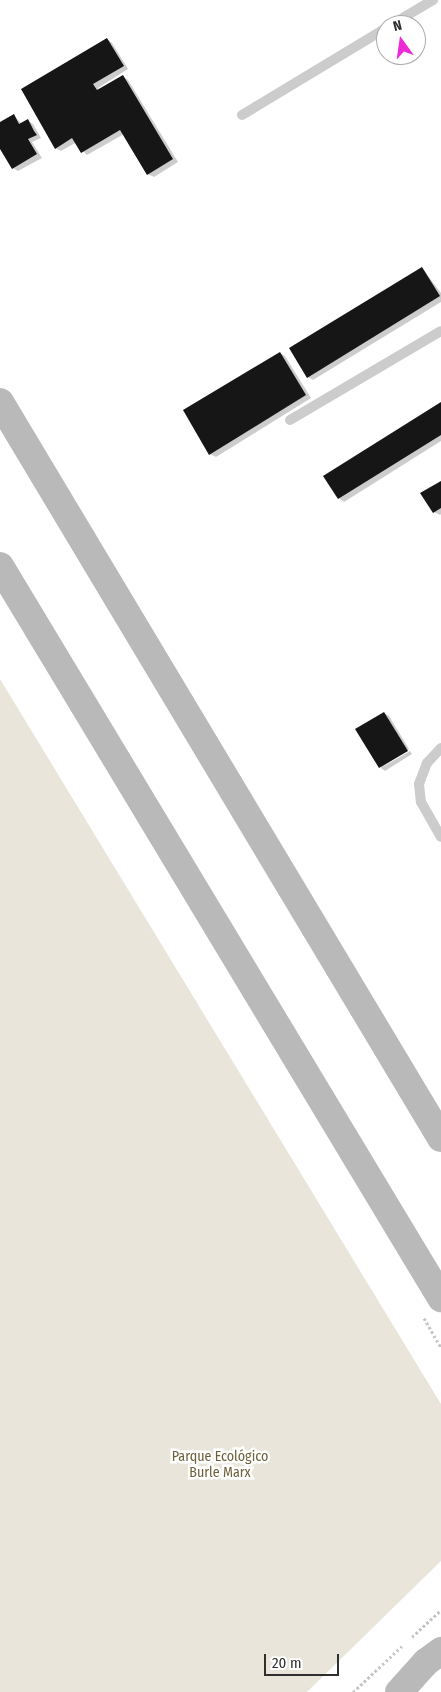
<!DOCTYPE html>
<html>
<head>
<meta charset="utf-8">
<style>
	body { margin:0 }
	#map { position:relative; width:441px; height:1692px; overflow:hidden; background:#fff; font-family:"Fira Sans Condensed",sans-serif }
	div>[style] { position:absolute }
	.green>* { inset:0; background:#eae5da }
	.shadow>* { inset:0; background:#0003 }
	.building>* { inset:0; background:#161616 }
	.path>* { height:3px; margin-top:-1.5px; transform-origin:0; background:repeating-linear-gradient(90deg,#c6c6c6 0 2.5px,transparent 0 5px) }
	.lane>* { height:10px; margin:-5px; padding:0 5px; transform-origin:5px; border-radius:5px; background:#ccc }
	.secondary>* { height:28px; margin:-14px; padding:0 14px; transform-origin:14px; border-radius:14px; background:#b9b9b9 }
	span { translate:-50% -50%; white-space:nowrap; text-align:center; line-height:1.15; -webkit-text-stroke:5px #fff; paint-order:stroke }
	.park-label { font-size:14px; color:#6e603a }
	.north { position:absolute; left:376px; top:15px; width:50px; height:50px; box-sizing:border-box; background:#fff; border:1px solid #acacac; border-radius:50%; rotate:346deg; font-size:14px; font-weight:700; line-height:20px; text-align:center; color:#2f2f2f }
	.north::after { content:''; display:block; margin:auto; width:18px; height:22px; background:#ee2ad7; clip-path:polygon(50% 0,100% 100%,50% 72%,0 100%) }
	.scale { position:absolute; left:264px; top:1654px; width:75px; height:22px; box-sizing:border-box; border:2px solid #2f2f2f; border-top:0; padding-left:6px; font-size:15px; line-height:18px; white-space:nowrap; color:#2f2f2f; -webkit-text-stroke:4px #fff; paint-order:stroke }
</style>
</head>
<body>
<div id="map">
	<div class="green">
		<div style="clip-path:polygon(0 679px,441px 1404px,441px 1561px,307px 1692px,0 1692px)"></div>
	</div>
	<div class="shadow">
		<div style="clip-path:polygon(107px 39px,112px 43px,128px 69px,98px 88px,99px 90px,123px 77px,128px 80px,178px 162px,154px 177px,148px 174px,124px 134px,87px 155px,75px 143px,61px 151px,55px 148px)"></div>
		<div style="clip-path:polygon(14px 116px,22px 124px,28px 121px,33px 124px,41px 138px,32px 142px,42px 158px,18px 171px,13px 168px,0 146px,0 124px)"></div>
		<div style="clip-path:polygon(422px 268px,441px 293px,441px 302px,313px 380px,308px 377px)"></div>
		<div style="clip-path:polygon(280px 353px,285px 356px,311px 398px,216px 457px,210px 454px)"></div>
		<div style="clip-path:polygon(441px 404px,441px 441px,344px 502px,339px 498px)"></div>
		<div style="clip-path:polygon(441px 482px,441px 514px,440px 515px,434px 512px)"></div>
		<div style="clip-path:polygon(384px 713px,389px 716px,409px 749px,381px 768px)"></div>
		<div style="clip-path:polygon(410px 751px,412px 754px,385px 771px,381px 768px)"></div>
	</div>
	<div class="building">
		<div style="clip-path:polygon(107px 38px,124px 66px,93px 84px,97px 90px,123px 75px,173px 159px,147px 175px,120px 130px,81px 153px,72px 138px,55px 149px,21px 89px)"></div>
		<div style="clip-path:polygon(14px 114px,19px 124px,28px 119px,34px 131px,37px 135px,28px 139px,37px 154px,12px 169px,0 149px,0 122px)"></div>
		<div style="clip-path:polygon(422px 267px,440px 296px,307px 378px,289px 348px)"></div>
		<div style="clip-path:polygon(280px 352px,306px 395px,209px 455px,183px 410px)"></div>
		<div style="clip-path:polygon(441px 402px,441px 435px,338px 499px,323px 476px)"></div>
		<div style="clip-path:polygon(441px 481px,441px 508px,433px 513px,420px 493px)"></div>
		<div style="clip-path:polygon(384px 712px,408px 751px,379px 768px,355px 729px)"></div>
	</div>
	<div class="path">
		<div style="left:424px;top:1318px;width:34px;rotate:60deg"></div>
		<div style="left:412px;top:1637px;width:40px;rotate:-43deg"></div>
		<div style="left:353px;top:1692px;width:67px;rotate:-43.2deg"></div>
	</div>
	<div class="lane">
		<div style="left:391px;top:25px;width:49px;rotate:-30.8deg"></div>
		<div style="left:242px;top:115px;width:168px;rotate:-31.1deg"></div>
		<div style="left:290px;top:420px;width:175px;rotate:-30.5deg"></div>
		<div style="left:441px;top:748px;width:21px;rotate:133deg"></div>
		<div style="left:427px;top:763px;width:22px;rotate:111deg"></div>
		<div style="left:419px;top:784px;width:18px;rotate:84deg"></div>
		<div style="left:421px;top:802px;width:40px;rotate:60.3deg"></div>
	</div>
	<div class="secondary">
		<div style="left:0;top:402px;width:858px;rotate:59.07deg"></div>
		<div style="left:0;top:566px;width:855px;rotate:58.93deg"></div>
		<div style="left:399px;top:1692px;width:40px;rotate:-48deg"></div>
		<div style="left:426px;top:1662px;width:19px;rotate:-36deg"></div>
	</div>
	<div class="park-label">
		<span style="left:220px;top:1465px">Parque Ecológico<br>Burle Marx</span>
	</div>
	<div class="north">N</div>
	<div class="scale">20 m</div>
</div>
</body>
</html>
